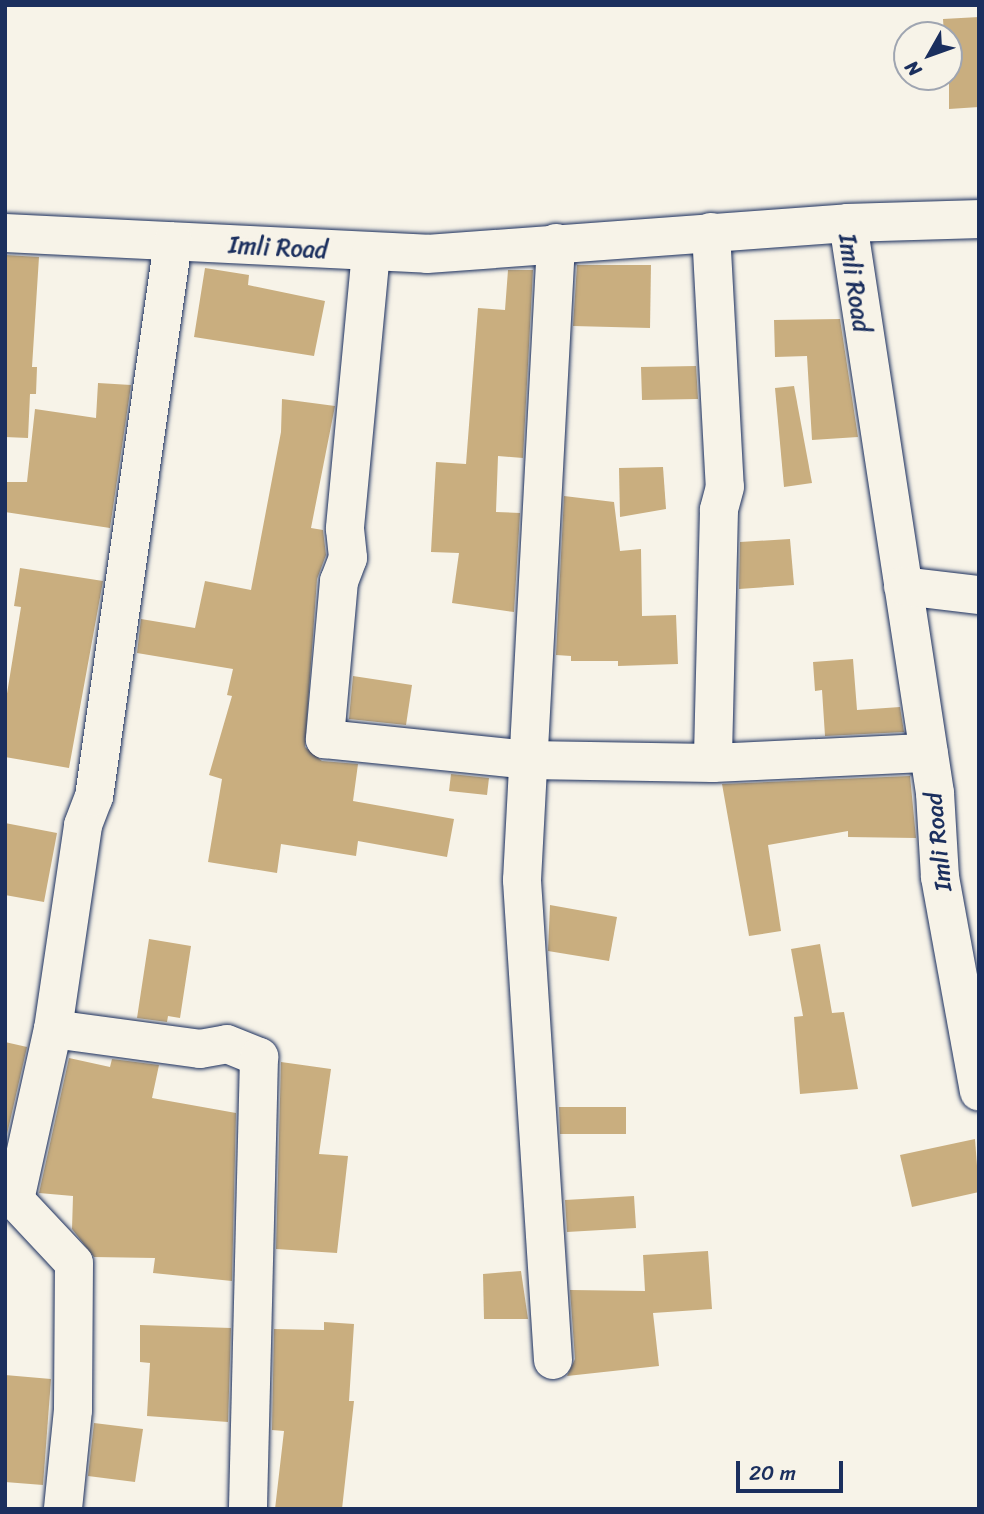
<!DOCTYPE html>
<html>
<head>
<meta charset="utf-8">
<style>
	body { margin:0 }
	#map { position:relative; width:984px; height:1514px; overflow:hidden; background:#f7f3e8; font-family:Sriracha,sans-serif }
	div>[style] { position:absolute }
	.building>* { inset:0; background:#c9ae7f }
	.roads { filter:drop-shadow(0 0 2px #1b2f5e) drop-shadow(0 0 2px #1b2f5e) }
	.minor>* { height:38px; margin:-19px; padding:0 19px; transform-origin:19px; border-radius:19px; background:#f7f3e8 }
	span { translate:-50% -50%; white-space:nowrap; text-align:center; line-height:1.15; -webkit-text-stroke:6px #f7f3e8; paint-order:stroke }
	.street-label { font-size:24px; color:#1b2f5e }
	.frame { position:absolute; inset:0; border:7px solid #1b2f5e; pointer-events:none }
	.north { position:absolute; left:893px; top:21px; width:70px; height:70px; box-sizing:border-box; background:#f7f3e8; border:2px solid #9fa5b1; border-radius:50%; rotate:230deg; font-size:19px; font-weight:700; line-height:28px; text-align:center; color:#1b2f5e }
	.north::after { content:''; display:block; margin:auto; width:24px; height:32px; background:#1b2f5e; clip-path:polygon(50% 0,100% 100%,50% 72%,0 100%) }
	.scale { position:absolute; left:736px; top:1461px; width:107px; height:32px; box-sizing:border-box; border:4px solid #1b2f5e; border-top:0; padding-left:9px; font-size:21px; line-height:24px; white-space:nowrap; color:#1b2f5e; -webkit-text-stroke:5px #f7f3e8; paint-order:stroke }
</style>
</head>
<body>
<div id="map">
	<div class="building">
		<div style="clip-path:polygon(979px 17px,979px 107px,949px 109px,949px 35px,944px 35px,943px 19px)"></div>
		<div style="clip-path:polygon(5px 255px,39px 257px,32px 367px,37px 367px,36px 394px,30px 394px,28px 438px,5px 437px)"></div>
		<div style="clip-path:polygon(577px 265px,651px 265px,650px 328px,573px 326px)"></div>
		<div style="clip-path:polygon(205px 268px,249px 275px,248px 285px,325px 301px,314px 356px,194px 337px)"></div>
		<div style="clip-path:polygon(508px 270px,533px 270px,523px 458px,498px 456px,496px 512px,520px 513px,514px 612px,452px 603px,459px 553px,431px 552px,436px 462px,466px 464px,478px 308px,505px 310px)"></div>
		<div style="clip-path:polygon(840px 319px,858px 437px,812px 440px,807px 356px,775px 357px,774px 320px)"></div>
		<div style="clip-path:polygon(696px 366px,698px 399px,642px 400px,641px 367px)"></div>
		<div style="clip-path:polygon(98px 383px,131px 385px,110px 528px,5px 512px,5px 482px,27px 482px,35px 409px,96px 418px)"></div>
		<div style="clip-path:polygon(794px 386px,812px 483px,784px 487px,775px 388px)"></div>
		<div style="clip-path:polygon(282px 399px,335px 406px,311px 528px,323px 530px,326px 555px,317px 579px,305px 747px,322px 761px,358px 764px,353px 801px,454px 819px,447px 857px,358px 841px,356px 856px,281px 844px,277px 873px,208px 862px,222px 779px,209px 775px,232px 696px,227px 695px,233px 669px,137px 653px,141px 619px,195px 628px,205px 581px,251px 590px,281px 432px)"></div>
		<div style="clip-path:polygon(663px 467px,666px 509px,620px 517px,619px 468px)"></div>
		<div style="clip-path:polygon(564px 496px,614px 502px,620px 551px,641px 549px,642px 616px,676px 615px,678px 664px,618px 666px,618px 661px,571px 661px,571px 656px,556px 655px)"></div>
		<div style="clip-path:polygon(790px 539px,794px 585px,739px 589px,740px 542px)"></div>
		<div style="clip-path:polygon(20px 568px,103px 581px,69px 768px,5px 757px,5px 706px,21px 607px,14px 606px)"></div>
		<div style="clip-path:polygon(853px 659px,857px 710px,900px 707px,904px 732px,825px 736px,822px 690px,815px 691px,813px 662px)"></div>
		<div style="clip-path:polygon(353px 676px,412px 685px,406px 725px,349px 719px)"></div>
		<div style="clip-path:polygon(451px 774px,489px 778px,487px 795px,449px 791px)"></div>
		<div style="clip-path:polygon(910px 776px,916px 838px,848px 837px,848px 831px,768px 845px,781px 931px,749px 936px,722px 784px)"></div>
		<div style="clip-path:polygon(5px 823px,57px 833px,44px 902px,5px 895px)"></div>
		<div style="clip-path:polygon(550px 905px,617px 917px,609px 961px,548px 951px)"></div>
		<div style="clip-path:polygon(149px 939px,191px 946px,180px 1018px,168px 1016px,167px 1022px,137px 1018px)"></div>
		<div style="clip-path:polygon(820px 944px,832px 1013px,844px 1012px,858px 1089px,800px 1094px,794px 1017px,803px 1016px,791px 949px)"></div>
		<div style="clip-path:polygon(5px 1042px,27px 1047px,5px 1143px)"></div>
		<div style="clip-path:polygon(69px 1058px,110px 1067px,112px 1059px,159px 1065px,152px 1098px,236px 1113px,232px 1281px,153px 1273px,155px 1258px,94px 1257px,72px 1229px,73px 1196px,39px 1193px)"></div>
		<div style="clip-path:polygon(281px 1062px,331px 1069px,319px 1154px,348px 1156px,337px 1253px,276px 1249px)"></div>
		<div style="clip-path:polygon(559px 1107px,626px 1107px,626px 1134px,560px 1134px)"></div>
		<div style="clip-path:polygon(975px 1139px,979px 1192px,912px 1207px,900px 1155px)"></div>
		<div style="clip-path:polygon(634px 1196px,636px 1228px,567px 1232px,565px 1200px)"></div>
		<div style="clip-path:polygon(708px 1251px,712px 1309px,653px 1313px,659px 1366px,567px 1376px,575px 1359px,570px 1290px,645px 1291px,643px 1255px)"></div>
		<div style="clip-path:polygon(521px 1271px,528px 1319px,484px 1319px,483px 1274px)"></div>
		<div style="clip-path:polygon(324px 1322px,354px 1324px,349px 1401px,354px 1401px,342px 1509px,275px 1509px,284px 1431px,272px 1430px,274px 1329px,324px 1330px)"></div>
		<div style="clip-path:polygon(140px 1325px,231px 1328px,228px 1422px,147px 1416px,150px 1363px,140px 1362px)"></div>
		<div style="clip-path:polygon(5px 1375px,51px 1379px,43px 1485px,5px 1482px)"></div>
		<div style="clip-path:polygon(94px 1423px,143px 1429px,135px 1482px,88px 1476px)"></div>
	</div>
	<div class="roads">
		<div class="minor">
			<div style="left:848px;top:223px;width:131px;rotate:-1.7deg"></div>
			<div style="left:711px;top:232px;width:255px;rotate:86.9deg"></div>
			<div style="left:725px;top:487px;width:24px;rotate:105deg"></div>
			<div style="left:719px;top:510px;width:253px;rotate:91.4deg"></div>
			<div style="left:5px;top:233px;width:423px;rotate:2.8deg"></div>
			<div style="left:427px;top:254px;width:422px;rotate:-4.2deg"></div>
			<div style="left:848px;top:223px;width:577px;rotate:81.32deg"></div>
			<div style="left:935px;top:793px;width:84px;rotate:86.6deg"></div>
			<div style="left:940px;top:877px;width:218px;rotate:79.7deg"></div>
			<div style="left:371px;top:252px;width:278px;rotate:95.4deg"></div>
			<div style="left:345px;top:529px;width:29px;rotate:84deg"></div>
			<div style="left:348px;top:558px;width:25px;rotate:111deg"></div>
			<div style="left:339px;top:581px;width:159px;rotate:95.1deg"></div>
			<div style="left:325px;top:739px;width:204px;rotate:5.9deg"></div>
			<div style="left:528px;top:760px;width:185px;rotate:0.9deg"></div>
			<div style="left:713px;top:763px;width:216px;rotate:-2.7deg"></div>
			<div style="left:903px;top:586px;width:77px;rotate:6.8deg"></div>
			<div style="left:53px;top:1029px;width:148px;rotate:7.7deg"></div>
			<div style="left:200px;top:1049px;width:27px;rotate:-10deg"></div>
			<div style="left:227px;top:1044px;width:35px;rotate:22deg"></div>
			<div style="left:259px;top:1057px;width:452px;rotate:91.4deg"></div>
			<div style="left:15px;top:1200px;width:175px;rotate:-77.5deg"></div>
			<div style="left:53px;top:1029px;width:206px;rotate:-81.6deg"></div>
			<div style="left:83px;top:825px;width:30px;rotate:-69deg"></div>
			<div style="left:94px;top:797px;width:561px;rotate:-81.9deg"></div>
			<div style="left:15px;top:1200px;width:86px;rotate:46.9deg"></div>
			<div style="left:74px;top:1263px;width:147px;rotate:90.4deg"></div>
			<div style="left:73px;top:1410px;width:100px;rotate:95.8deg"></div>
			<div style="left:553px;top:1360px;width:481px;rotate:-93.7deg"></div>
			<div style="left:522px;top:880px;width:638px;rotate:-86.94deg"></div>
		</div>
	</div>
	<div class="street-label">
		<span style="left:278px;top:248px;rotate:3deg">Imli Road</span>
		<span style="left:854px;top:283px;rotate:81deg">Imli Road</span>
		<span style="left:939px;top:842px;rotate:-96deg">Imli Road</span>
	</div>
	<div class="frame"></div>
	<div class="north">N</div>
	<div class="scale">20 m</div>
</div>
</body>
</html>
